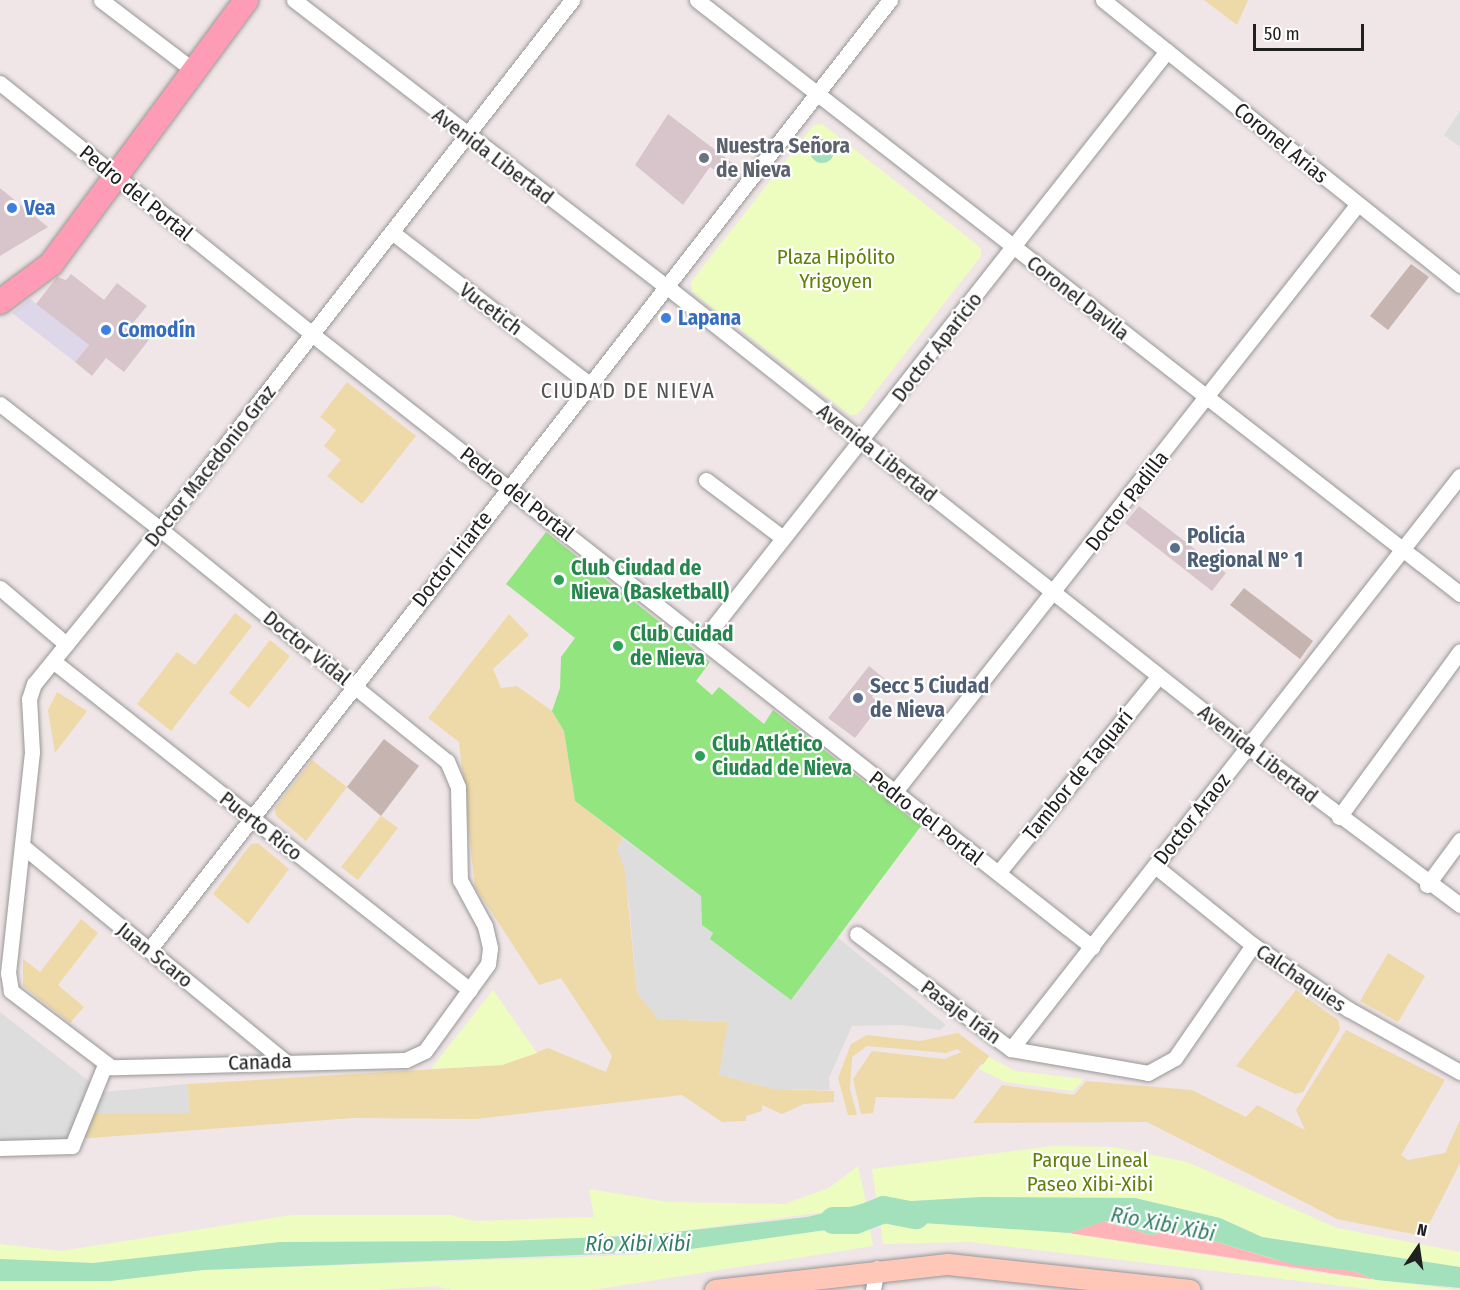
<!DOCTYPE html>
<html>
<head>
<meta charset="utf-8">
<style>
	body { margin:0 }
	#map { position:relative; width:1460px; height:1290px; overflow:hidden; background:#f1e6e7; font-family:"Fira Sans Condensed",sans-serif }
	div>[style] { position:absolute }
	.residential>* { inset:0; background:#deddde }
	.industrial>* { inset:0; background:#ded7ea }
	.construction>* { inset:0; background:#c6b4b0 }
	.grass>* { inset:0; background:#eed9a8 }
	.sand>* { inset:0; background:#ffb5b7 }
	.park>* { inset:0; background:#edfdc0 }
	.pitch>* { inset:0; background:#93e57f }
	.water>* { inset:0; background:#a3e1bd }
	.round { border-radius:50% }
	.river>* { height:27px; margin:-13.5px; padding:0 13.5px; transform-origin:13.5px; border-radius:13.5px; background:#a3e1bd }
	.building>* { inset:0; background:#d8c5cc }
	.roads { filter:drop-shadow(0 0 2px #979797) drop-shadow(0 0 2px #979797) }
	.street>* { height:15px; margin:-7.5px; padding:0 7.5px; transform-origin:7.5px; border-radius:7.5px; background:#fff }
	.secondary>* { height:21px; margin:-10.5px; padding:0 10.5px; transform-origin:10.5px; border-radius:10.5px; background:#fec7b7 }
	.primary>* { height:24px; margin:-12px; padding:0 12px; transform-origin:12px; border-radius:12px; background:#ff9cb5 }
	.dots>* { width:16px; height:16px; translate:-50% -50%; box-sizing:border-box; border:3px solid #fff; border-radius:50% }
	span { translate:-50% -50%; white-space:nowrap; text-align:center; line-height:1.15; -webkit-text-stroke:4.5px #fff; paint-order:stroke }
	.street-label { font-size:21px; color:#202020 }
	.worship-label { font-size:21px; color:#5b616d; font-weight:700 }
	.left { translate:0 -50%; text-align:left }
	.shop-label { font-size:21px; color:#366cbe; font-weight:700 }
	.park-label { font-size:21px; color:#608105 }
	.service-label { font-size:21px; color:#4e5e75; font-weight:700 }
	.leisure-label { font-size:21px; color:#27864d; font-weight:700 }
	.neighbourhood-label { font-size:22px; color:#535353; letter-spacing:1.5px }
	.water-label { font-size:22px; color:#337d66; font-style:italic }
	.north { position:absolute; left:1388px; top:1218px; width:60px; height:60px; -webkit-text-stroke:4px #fff; paint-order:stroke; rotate:13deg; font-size:16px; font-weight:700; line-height:24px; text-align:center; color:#202020 }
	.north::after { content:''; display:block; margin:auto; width:21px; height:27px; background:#202020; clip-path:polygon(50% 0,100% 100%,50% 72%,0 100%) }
	.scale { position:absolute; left:1253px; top:24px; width:111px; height:27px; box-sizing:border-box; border:3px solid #202020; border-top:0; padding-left:8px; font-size:18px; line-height:21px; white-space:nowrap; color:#202020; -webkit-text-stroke:4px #fff; paint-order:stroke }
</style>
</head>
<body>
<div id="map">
	<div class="residential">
		<div style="clip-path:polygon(1460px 111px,1460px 147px,1444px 135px)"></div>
		<div style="clip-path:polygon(623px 838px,701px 896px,702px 924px,791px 1000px,836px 936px,946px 1025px,940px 1030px,901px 1025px,852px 1026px,829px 1078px,830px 1090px,774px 1089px,719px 1075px,727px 1022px,657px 1019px,637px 993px,629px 903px,617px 849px)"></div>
		<div style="clip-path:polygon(0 1012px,103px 1092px,188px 1084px,189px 1113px,87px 1113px,77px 1139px,0 1141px)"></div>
	</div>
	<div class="industrial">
		<div style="clip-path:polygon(30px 299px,89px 345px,75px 362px,12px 313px)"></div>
	</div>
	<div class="construction">
		<div style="clip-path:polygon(1411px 264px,1429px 277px,1388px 330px,1370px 316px)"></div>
		<div style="clip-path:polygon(1244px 588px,1313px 641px,1300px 659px,1230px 605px)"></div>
		<div style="clip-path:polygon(384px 739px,419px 766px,381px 816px,347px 787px)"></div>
	</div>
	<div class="grass">
		<div style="clip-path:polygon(1204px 0,1248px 0,1237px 25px)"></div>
		<div style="clip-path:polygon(347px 382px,416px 436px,362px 504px,327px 476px,341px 460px,324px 446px,336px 430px,320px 417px)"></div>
		<div style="clip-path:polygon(235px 613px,252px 626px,171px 731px,137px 704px,177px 652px,195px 665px)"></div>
		<div style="clip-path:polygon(509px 614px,529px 635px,493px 669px,501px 688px,517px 686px,552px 711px,564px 731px,575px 801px,623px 838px,617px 849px,625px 871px,637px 993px,658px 1019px,728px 1022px,719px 1075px,774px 1089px,834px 1091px,834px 1102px,804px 1104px,782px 1114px,762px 1105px,762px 1111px,746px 1116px,746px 1121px,722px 1122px,682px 1095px,476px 1119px,353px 1118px,77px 1139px,87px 1113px,189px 1113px,188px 1084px,502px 1065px,548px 1048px,606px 1072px,612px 1056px,561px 978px,539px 985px,475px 887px,459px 742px,428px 718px)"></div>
		<div style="clip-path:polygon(270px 640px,290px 656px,249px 708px,229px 693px)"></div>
		<div style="clip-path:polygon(57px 692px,87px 711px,55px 753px,48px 710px)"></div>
		<div style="clip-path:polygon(312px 760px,347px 787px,306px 841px,276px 816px,275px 808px)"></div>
		<div style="clip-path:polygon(381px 816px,398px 828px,358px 880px,341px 867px)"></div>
		<div style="clip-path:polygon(258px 843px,289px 869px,248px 924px,213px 894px,251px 844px)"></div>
		<div style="clip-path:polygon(81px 919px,98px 933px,58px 985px,84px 1007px,70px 1023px,23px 986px,23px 959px,40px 972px)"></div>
		<div style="clip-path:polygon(1388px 953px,1425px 976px,1398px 1022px,1360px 1001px)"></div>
		<div style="clip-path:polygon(1296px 990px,1338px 1020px,1340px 1029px,1303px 1092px,1295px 1094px,1236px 1066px)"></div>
		<div style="clip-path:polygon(1346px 1030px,1445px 1080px,1401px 1155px,1408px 1160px,1445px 1153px,1460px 1120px,1460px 1163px,1423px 1236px,1337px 1219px,1147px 1122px,973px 1123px,1002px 1085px,1074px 1095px,1086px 1081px,1192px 1090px,1246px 1117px,1257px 1105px,1305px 1130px,1296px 1110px)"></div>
		<div style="clip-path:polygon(958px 1033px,989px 1056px,983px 1065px,957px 1049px,946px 1053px,867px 1046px,852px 1057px,850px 1089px,857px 1115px,848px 1115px,838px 1078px,851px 1044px,867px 1035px,920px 1041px)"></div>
		<div style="clip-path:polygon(872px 1051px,944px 1059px,962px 1052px,981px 1064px,954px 1099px,876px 1097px,873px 1113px,861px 1114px,853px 1079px)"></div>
	</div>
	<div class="sand">
		<div style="clip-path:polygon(1104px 1221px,1151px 1235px,1176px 1230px,1277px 1260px,1353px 1271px,1376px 1280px,1069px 1233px)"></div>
	</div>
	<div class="park">
		<div style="clip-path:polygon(822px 124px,980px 247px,981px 256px,858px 414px,850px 415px,692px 292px,691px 282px,814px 125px)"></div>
		<div style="clip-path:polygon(493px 990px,537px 1053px,502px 1065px,431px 1069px)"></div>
		<div style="clip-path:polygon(989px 1057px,1015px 1071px,1084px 1079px,1073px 1091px,1005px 1082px,979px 1069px)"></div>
		<div style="clip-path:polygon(1054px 1146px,1112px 1147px,1187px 1162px,1337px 1228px,1460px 1252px,1460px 1267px,1262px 1237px,1220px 1218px,1135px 1198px,982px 1197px,877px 1203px,872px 1169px)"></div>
		<div style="clip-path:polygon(858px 1166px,866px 1203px,848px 1209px,649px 1235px,505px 1241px,280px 1242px,93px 1263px,0 1259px,0 1244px,61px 1251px,292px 1215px,450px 1215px,474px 1221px,594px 1217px,589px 1189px,668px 1202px,785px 1204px,829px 1188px)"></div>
		<div style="clip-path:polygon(880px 1220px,1054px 1231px,1313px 1272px,1460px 1290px,1376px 1290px,970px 1242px,883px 1244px)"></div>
		<div style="clip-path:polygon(869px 1224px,873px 1246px,592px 1290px,451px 1290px,436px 1286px,375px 1290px,0 1290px,0 1281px,110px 1281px,203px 1270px,635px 1255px)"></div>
	</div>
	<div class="pitch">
		<div style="clip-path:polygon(546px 532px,710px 662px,696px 681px,712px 695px,719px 687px,764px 724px,773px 710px,921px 826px,791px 1000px,710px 939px,713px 933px,702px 925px,701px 896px,575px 801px,564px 731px,552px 711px,560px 688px,561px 657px,575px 638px,506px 584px)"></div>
	</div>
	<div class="water">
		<div class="round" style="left:810px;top:139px;width:24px;height:24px"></div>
		<div style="clip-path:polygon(982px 1197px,1135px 1198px,1220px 1218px,1262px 1237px,1460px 1267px,1460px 1288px,1376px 1280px,1353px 1271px,1295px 1265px,1176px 1230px,1151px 1235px,1105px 1221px,1069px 1233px,880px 1220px,877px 1203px)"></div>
		<div style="clip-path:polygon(866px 1203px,869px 1224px,677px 1251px,203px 1270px,110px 1281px,0 1281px,0 1259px,93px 1263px,280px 1242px,505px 1241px,649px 1235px,807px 1217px)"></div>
	</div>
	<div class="river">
		<div style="left:833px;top:1220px;width:22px"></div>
		<div style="left:855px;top:1220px;width:30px;rotate:-21deg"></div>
		<div style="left:883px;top:1209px;width:33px;rotate:11deg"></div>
	</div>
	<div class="building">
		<div style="clip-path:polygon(668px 114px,739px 168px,730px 181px,710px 167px,683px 205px,635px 165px)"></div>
		<div style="clip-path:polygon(0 188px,48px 227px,0 256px)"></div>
		<div style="clip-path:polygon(71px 274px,104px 300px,117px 283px,147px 306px,133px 323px,151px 337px,124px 372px,106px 358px,92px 376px,75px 362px,89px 345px,36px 304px,57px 277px,66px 280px)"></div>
		<div style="clip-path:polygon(1139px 506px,1226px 573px,1212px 591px,1125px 523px)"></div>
		<div style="clip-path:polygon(869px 666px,886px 680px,872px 697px,881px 704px,855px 738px,828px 718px)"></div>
	</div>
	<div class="roads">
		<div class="street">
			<div style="left:101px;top:0;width:116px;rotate:37.3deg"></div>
			<div style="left:294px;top:0;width:469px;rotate:37.6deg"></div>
			<div style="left:666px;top:286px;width:743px;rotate:38.33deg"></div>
			<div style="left:1249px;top:747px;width:264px;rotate:36.8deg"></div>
			<div style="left:697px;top:0;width:967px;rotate:37.9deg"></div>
			<div style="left:1103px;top:0;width:457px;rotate:38.6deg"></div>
			<div style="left:0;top:83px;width:402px;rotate:38.8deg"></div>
			<div style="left:313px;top:335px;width:991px;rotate:38.15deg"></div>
			<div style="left:393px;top:233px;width:247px;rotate:37.6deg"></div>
			<div style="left:0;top:404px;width:203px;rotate:38deg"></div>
			<div style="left:160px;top:529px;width:369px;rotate:39deg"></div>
			<div style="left:447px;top:761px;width:28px;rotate:67deg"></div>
			<div style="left:458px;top:787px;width:93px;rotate:88.8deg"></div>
			<div style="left:460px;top:880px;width:52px;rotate:61.5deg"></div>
			<div style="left:485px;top:926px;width:23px;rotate:77deg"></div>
			<div style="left:490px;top:948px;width:16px;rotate:97deg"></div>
			<div style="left:488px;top:964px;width:107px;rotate:125.9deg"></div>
			<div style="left:425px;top:1051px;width:21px;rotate:155deg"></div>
			<div style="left:406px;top:1060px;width:295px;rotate:178.6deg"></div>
			<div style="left:111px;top:1067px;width:126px;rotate:-142.8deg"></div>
			<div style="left:11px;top:991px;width:18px;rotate:-99deg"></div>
			<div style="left:8px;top:973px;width:222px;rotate:-83.8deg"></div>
			<div style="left:32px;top:752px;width:53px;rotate:-93.2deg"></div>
			<div style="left:29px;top:699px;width:16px;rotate:-72deg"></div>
			<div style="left:34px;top:684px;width:200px;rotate:-50.9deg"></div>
			<div style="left:160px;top:529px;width:671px;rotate:-52.09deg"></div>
			<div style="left:706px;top:480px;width:96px;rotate:37deg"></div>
			<div style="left:0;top:588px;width:87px;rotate:40.3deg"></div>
			<div style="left:703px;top:640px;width:750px;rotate:-51.77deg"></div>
			<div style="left:53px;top:661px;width:531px;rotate:38.27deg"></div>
			<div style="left:893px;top:794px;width:750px;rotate:-51.77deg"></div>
			<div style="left:1339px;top:817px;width:205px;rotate:-53.9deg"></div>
			<div style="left:25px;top:848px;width:335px;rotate:39.4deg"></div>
			<div style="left:1155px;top:866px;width:126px;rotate:38.9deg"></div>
			<div style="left:1253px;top:945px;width:115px;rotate:34deg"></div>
			<div style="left:1348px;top:1009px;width:129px;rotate:29.4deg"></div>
			<div style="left:998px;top:873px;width:253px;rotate:-50.8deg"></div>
			<div style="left:1427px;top:885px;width:56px;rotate:-53.7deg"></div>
			<div style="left:857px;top:934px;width:192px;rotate:36.8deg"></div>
			<div style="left:1011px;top:1049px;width:139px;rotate:9.9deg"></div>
			<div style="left:1148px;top:1073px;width:31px;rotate:-29deg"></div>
			<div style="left:1175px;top:1058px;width:137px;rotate:-55.4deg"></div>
			<div style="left:149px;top:950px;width:1205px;rotate:-52.05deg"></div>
			<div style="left:1011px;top:1049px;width:728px;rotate:-51.92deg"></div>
			<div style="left:0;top:1148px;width:72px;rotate:-1.6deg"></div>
			<div style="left:72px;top:1146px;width:85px;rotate:-67.9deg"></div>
			<div style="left:873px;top:1290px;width:22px;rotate:-80deg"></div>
		</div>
		<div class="secondary">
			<div style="left:715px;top:1290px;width:234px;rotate:-6.4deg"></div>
			<div style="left:948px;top:1264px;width:243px;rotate:6.1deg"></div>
		</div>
		<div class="primary">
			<div style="left:0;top:302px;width:64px;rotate:-36.7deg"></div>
			<div style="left:51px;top:264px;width:328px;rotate:-53.5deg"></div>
		</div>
	</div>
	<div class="dots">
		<div style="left:704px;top:158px;background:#6b7280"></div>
		<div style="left:12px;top:208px;background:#3f7fe0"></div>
		<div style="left:666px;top:318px;background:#3f7fe0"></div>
		<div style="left:106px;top:330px;background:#3f7fe0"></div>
		<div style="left:1175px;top:548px;background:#5c6f8a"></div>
		<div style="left:559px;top:580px;background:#2e9e5b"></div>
		<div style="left:618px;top:646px;background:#2e9e5b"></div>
		<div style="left:858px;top:698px;background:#5c6f8a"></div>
		<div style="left:700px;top:756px;background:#2e9e5b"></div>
	</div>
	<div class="street-label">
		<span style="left:1281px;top:143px;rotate:39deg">Coronel Arias</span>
		<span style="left:493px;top:156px;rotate:37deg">Avenida Libertad</span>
		<span style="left:136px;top:193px;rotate:39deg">Pedro del Portal</span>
		<span style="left:1078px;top:298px;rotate:38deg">Coronel Davila</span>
		<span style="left:491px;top:309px;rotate:37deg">Vucetich</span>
		<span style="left:937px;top:347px;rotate:-52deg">Doctor Aparicio</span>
		<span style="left:877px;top:453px;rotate:38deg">Avenida Libertad</span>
		<span style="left:210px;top:466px;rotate:-52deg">Doctor Macedonio Graz</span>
		<span style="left:517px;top:494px;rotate:38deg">Pedro del Portal</span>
		<span style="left:1127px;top:501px;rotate:-52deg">Doctor Padilla</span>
		<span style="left:452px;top:559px;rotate:-52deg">Doctor Iriarte</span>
		<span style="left:307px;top:648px;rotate:39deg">Doctor Vidal</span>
		<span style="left:1258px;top:754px;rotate:38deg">Avenida Libertad</span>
		<span style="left:1078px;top:775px;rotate:-51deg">Tambor de Taquarí</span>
		<span style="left:926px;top:818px;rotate:38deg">Pedro del Portal</span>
		<span style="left:1192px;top:819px;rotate:-52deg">Doctor Araoz</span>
		<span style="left:261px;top:826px;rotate:38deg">Puerto Rico</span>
		<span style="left:155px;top:955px;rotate:39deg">Juan Scaro</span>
		<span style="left:1301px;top:978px;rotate:34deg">Calchaquies</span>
		<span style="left:961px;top:1012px;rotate:36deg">Pasaje Irán</span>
		<span style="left:260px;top:1062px;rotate:-2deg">Canada</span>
	</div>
	<div class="worship-label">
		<span class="left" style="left:716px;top:158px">Nuestra Señora<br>de Nieva</span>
	</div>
	<div class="shop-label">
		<span class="left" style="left:24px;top:208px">Vea</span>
		<span class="left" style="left:678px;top:318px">Lapana</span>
		<span class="left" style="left:118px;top:330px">Comodín</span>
	</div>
	<div class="park-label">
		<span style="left:836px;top:269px">Plaza Hipólito<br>Yrigoyen</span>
		<span style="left:1090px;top:1172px">Parque Lineal<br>Paseo Xibi-Xibi</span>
	</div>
	<div class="service-label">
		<span class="left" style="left:1187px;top:548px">Policía<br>Regional N° 1</span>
		<span class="left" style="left:870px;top:698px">Secc 5 Ciudad<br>de Nieva</span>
	</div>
	<div class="leisure-label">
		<span class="left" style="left:571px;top:580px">Club Ciudad de<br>Nieva (Basketball)</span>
		<span class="left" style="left:630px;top:646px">Club Cuidad<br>de Nieva</span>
		<span class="left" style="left:712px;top:756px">Club Atlético<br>Ciudad de Nieva</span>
	</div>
	<div class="neighbourhood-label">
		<span style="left:628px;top:391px">CIUDAD DE NIEVA</span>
	</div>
	<div class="water-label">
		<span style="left:1163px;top:1224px;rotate:11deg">Río Xibi Xibi</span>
		<span style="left:638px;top:1244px">Río Xibi Xibi</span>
	</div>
	<div class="north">N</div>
	<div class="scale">50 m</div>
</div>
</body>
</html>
